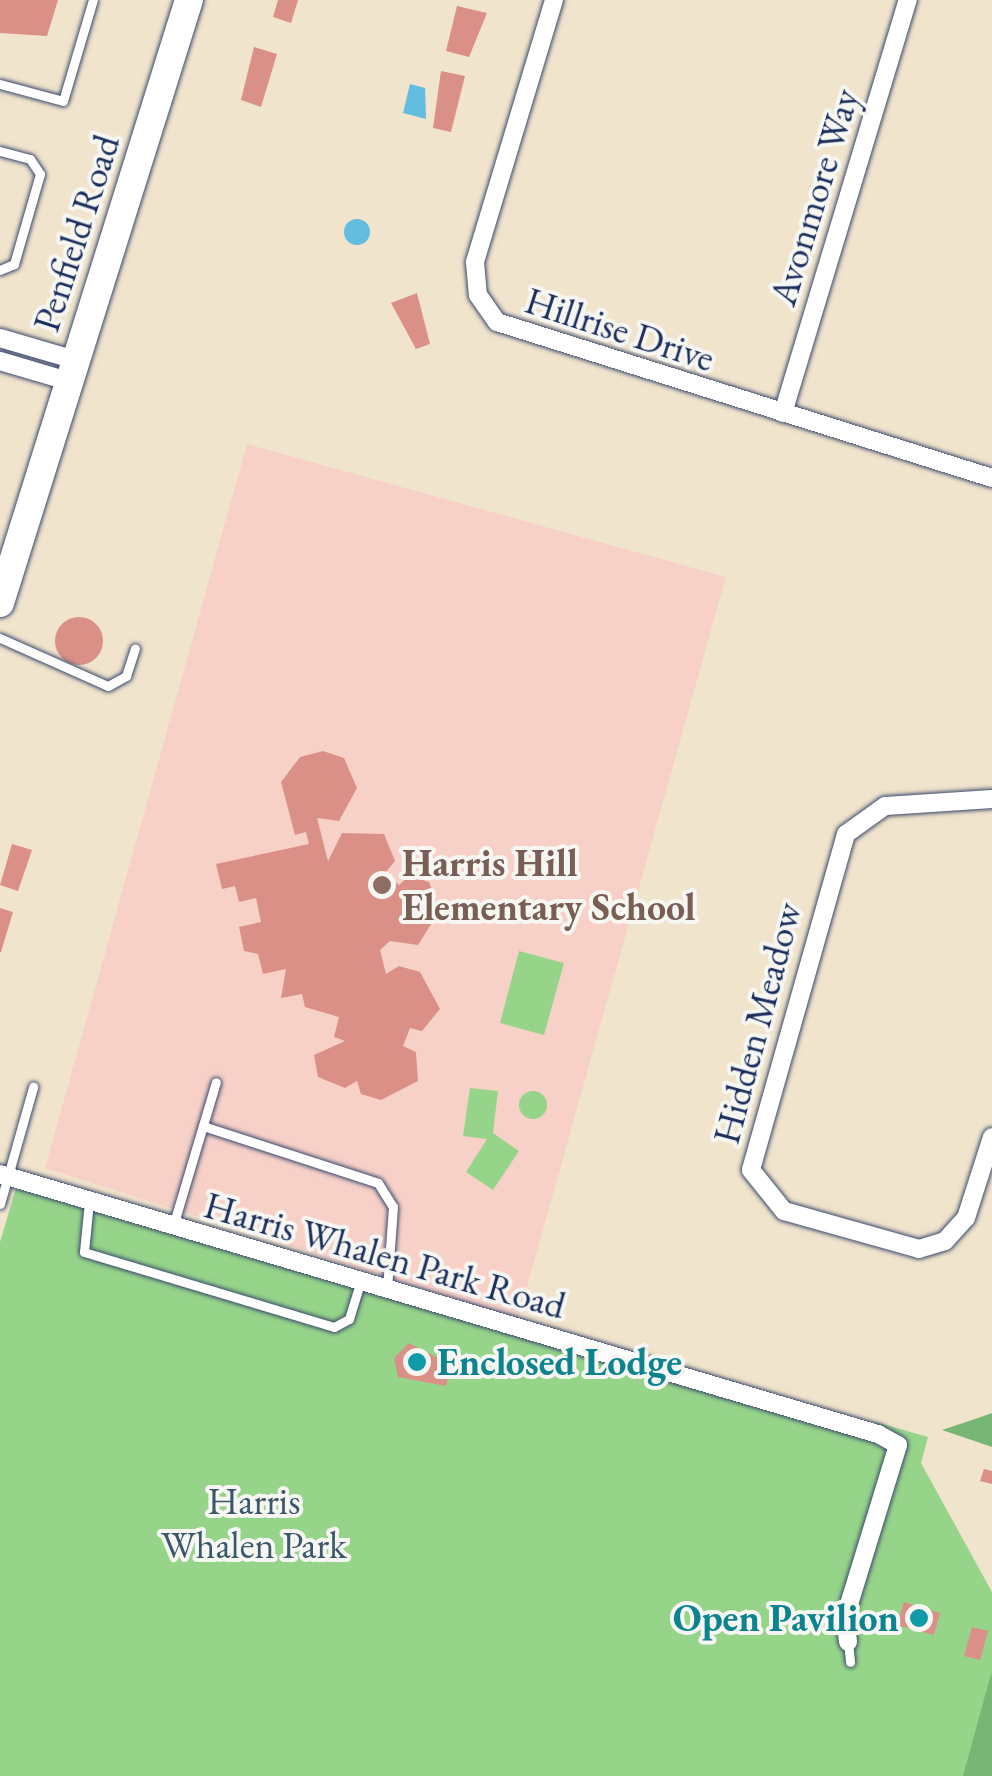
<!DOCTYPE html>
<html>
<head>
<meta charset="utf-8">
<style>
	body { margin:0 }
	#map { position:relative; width:992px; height:1776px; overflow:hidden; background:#f1e4cc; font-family:"EB Garamond",serif }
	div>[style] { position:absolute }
	.built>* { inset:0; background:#f7d1c8 }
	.green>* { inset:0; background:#96d48a }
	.round { border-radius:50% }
	.forest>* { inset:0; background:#78b676 }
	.water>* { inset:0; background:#62bde0 }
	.building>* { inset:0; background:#da9086 }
	.roads { filter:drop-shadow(0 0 2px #3b4a6e) drop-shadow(0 0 2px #3b4a6e) }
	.service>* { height:9px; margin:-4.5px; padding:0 4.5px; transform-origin:4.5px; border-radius:4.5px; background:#fff }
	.minor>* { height:18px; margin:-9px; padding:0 9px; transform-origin:9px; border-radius:9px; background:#fff }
	.primary>* { height:28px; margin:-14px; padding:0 14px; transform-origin:14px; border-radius:14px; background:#fff }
	.dots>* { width:28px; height:28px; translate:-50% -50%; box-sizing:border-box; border:5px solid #f6f6f2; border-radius:50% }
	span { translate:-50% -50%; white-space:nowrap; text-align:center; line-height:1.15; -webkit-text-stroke:8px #f6f6f2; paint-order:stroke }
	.street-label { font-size:38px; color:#1b2f5e }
	.education-label { font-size:38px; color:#785e54; font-weight:700 }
	.left { translate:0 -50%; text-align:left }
	.culture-label { font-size:38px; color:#0d838f; font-weight:700 }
	.right { translate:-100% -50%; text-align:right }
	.park-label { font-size:38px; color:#3a5869 }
</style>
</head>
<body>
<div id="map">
	<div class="built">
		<div style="clip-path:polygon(247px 444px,726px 577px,518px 1319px,45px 1168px)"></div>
	</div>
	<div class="green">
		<div style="clip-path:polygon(519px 951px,564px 963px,544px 1035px,500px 1023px)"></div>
		<div style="clip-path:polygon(470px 1088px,498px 1091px,493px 1133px,519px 1151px,493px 1190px,466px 1172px,487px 1139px,463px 1136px)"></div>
		<div class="round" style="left:519px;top:1091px;width:28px;height:28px"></div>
		<div style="clip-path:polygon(16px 1188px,870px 1439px,876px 1422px,928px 1437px,921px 1463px,992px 1592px,992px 1776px,0 1776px,0 1242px)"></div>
	</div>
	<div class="forest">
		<div style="clip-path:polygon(992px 1413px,992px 1447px,942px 1430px,975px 1419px)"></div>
		<div style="clip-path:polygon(992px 1672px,992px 1776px,963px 1776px,989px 1681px)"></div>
	</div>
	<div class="water">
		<div style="clip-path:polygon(410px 84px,425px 88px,426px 119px,403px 113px)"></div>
		<div class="round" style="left:344px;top:219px;width:26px;height:26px"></div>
	</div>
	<div class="building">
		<div style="clip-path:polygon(0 0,58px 0,47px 36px,0 33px)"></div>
		<div style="clip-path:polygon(278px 0,298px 0,291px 23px,273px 17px)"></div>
		<div style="clip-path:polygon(457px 6px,487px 13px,469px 57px,446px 51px)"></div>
		<div style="clip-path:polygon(254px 47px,277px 54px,261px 107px,241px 100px)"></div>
		<div style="clip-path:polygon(441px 71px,465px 76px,451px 132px,433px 128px)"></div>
		<div style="clip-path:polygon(417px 293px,430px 344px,416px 349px,391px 303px)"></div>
		<div class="round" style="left:55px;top:617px;width:48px;height:48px"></div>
		<div style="clip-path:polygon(323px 751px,344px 758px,357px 788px,339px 821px,317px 818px,328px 861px,342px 833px,384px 834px,395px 861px,385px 873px,399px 885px,409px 876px,429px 882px,440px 910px,418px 945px,390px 941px,380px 950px,386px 974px,399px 966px,420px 972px,440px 1009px,422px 1031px,410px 1028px,403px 1046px,416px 1052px,418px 1081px,381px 1100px,361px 1094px,357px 1081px,345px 1088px,318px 1077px,314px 1055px,345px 1041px,334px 1037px,339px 1017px,305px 1007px,302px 994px,281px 998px,286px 969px,263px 974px,258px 954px,244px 951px,239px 927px,261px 922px,256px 898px,239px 902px,235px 886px,222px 889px,216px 864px,309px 844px,306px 832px,295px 835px,281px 782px,300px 757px)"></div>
		<div style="clip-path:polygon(12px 844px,32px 850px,18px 891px,0 885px)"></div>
		<div style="clip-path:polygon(0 908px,13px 912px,1px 952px,0 952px)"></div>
		<div style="clip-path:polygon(409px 1343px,452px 1365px,446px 1386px,398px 1377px,394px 1358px)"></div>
		<div style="clip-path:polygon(984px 1469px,992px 1471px,992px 1484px,980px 1481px)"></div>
		<div style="clip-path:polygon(904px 1602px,940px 1613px,934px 1635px,897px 1625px)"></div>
		<div style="clip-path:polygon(972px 1627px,988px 1631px,980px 1660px,964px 1656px)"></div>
	</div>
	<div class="roads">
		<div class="service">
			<div style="left:0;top:84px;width:65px;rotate:15.1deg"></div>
			<div style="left:63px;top:101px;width:105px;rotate:-73.5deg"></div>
			<div style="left:0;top:151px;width:31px;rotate:15deg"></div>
			<div style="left:30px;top:159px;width:18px;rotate:56deg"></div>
			<div style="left:40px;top:174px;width:94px;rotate:106.1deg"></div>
			<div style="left:14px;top:264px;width:15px;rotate:157deg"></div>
			<div style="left:0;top:638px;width:118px;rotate:24deg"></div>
			<div style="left:108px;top:686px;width:21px;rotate:-29deg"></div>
			<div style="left:126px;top:676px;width:29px;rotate:-72deg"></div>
			<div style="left:203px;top:1126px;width:184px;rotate:18deg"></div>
			<div style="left:378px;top:1183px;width:28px;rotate:58deg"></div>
			<div style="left:393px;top:1207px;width:81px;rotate:94.2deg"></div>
			<div style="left:89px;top:1201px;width:51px;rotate:95.6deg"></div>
			<div style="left:84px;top:1252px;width:261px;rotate:16.7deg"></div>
			<div style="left:334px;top:1327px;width:17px;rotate:-28deg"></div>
			<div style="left:349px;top:1319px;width:39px;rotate:-73deg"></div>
			<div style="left:0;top:1204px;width:122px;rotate:-74.2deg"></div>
			<div style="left:173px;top:1226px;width:150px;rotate:-73.4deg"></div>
			<div style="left:848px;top:1642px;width:20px;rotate:84deg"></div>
		</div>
		<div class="minor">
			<div style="left:554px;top:0;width:274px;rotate:106.8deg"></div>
			<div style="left:475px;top:262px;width:33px;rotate:85deg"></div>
			<div style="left:478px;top:295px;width:33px;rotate:55deg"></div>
			<div style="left:497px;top:322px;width:519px;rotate:17.49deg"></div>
			<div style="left:0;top:338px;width:78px;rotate:16.3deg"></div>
			<div style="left:0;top:361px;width:71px;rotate:16.4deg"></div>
			<div style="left:783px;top:413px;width:432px;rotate:-73.2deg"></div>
			<div style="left:992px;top:799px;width:107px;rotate:176.3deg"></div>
			<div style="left:885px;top:806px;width:48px;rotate:144.3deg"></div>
			<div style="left:846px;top:834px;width:349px;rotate:105.8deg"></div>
			<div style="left:751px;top:1170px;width:53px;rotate:51.2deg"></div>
			<div style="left:784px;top:1211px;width:140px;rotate:15.7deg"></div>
			<div style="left:919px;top:1249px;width:27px;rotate:-17deg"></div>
			<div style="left:945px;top:1241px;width:31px;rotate:-48deg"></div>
			<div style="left:966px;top:1218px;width:85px;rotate:-72.2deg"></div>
			<div style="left:0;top:1174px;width:916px;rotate:16.5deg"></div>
			<div style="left:878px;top:1434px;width:23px;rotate:29deg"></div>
			<div style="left:898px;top:1445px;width:180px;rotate:107.1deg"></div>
			<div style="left:845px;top:1617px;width:25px;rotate:83deg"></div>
		</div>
		<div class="primary">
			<div style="left:0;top:603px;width:632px;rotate:-72.6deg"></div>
		</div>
	</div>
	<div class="dots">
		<div style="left:382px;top:885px;background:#8d6e63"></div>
		<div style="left:417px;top:1362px;background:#0f9aa8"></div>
		<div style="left:919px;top:1618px;background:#0f9aa8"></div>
	</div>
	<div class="street-label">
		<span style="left:814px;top:197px;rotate:-73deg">Avonmore Way</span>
		<span style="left:76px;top:233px;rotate:-72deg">Penfield Road</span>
		<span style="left:620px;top:329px;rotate:18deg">Hillrise Drive</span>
		<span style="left:757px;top:1023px;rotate:-75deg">Hidden Meadow</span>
		<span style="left:385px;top:1255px;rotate:16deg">Harris Whalen Park Road</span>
	</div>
	<div class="education-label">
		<span class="left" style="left:402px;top:885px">Harris Hill<br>Elementary School</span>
	</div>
	<div class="culture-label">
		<span class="left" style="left:437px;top:1362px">Enclosed Lodge</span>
		<span class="right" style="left:899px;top:1618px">Open Pavilion</span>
	</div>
	<div class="park-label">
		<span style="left:254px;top:1523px">Harris<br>Whalen Park</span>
	</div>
</div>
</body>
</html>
